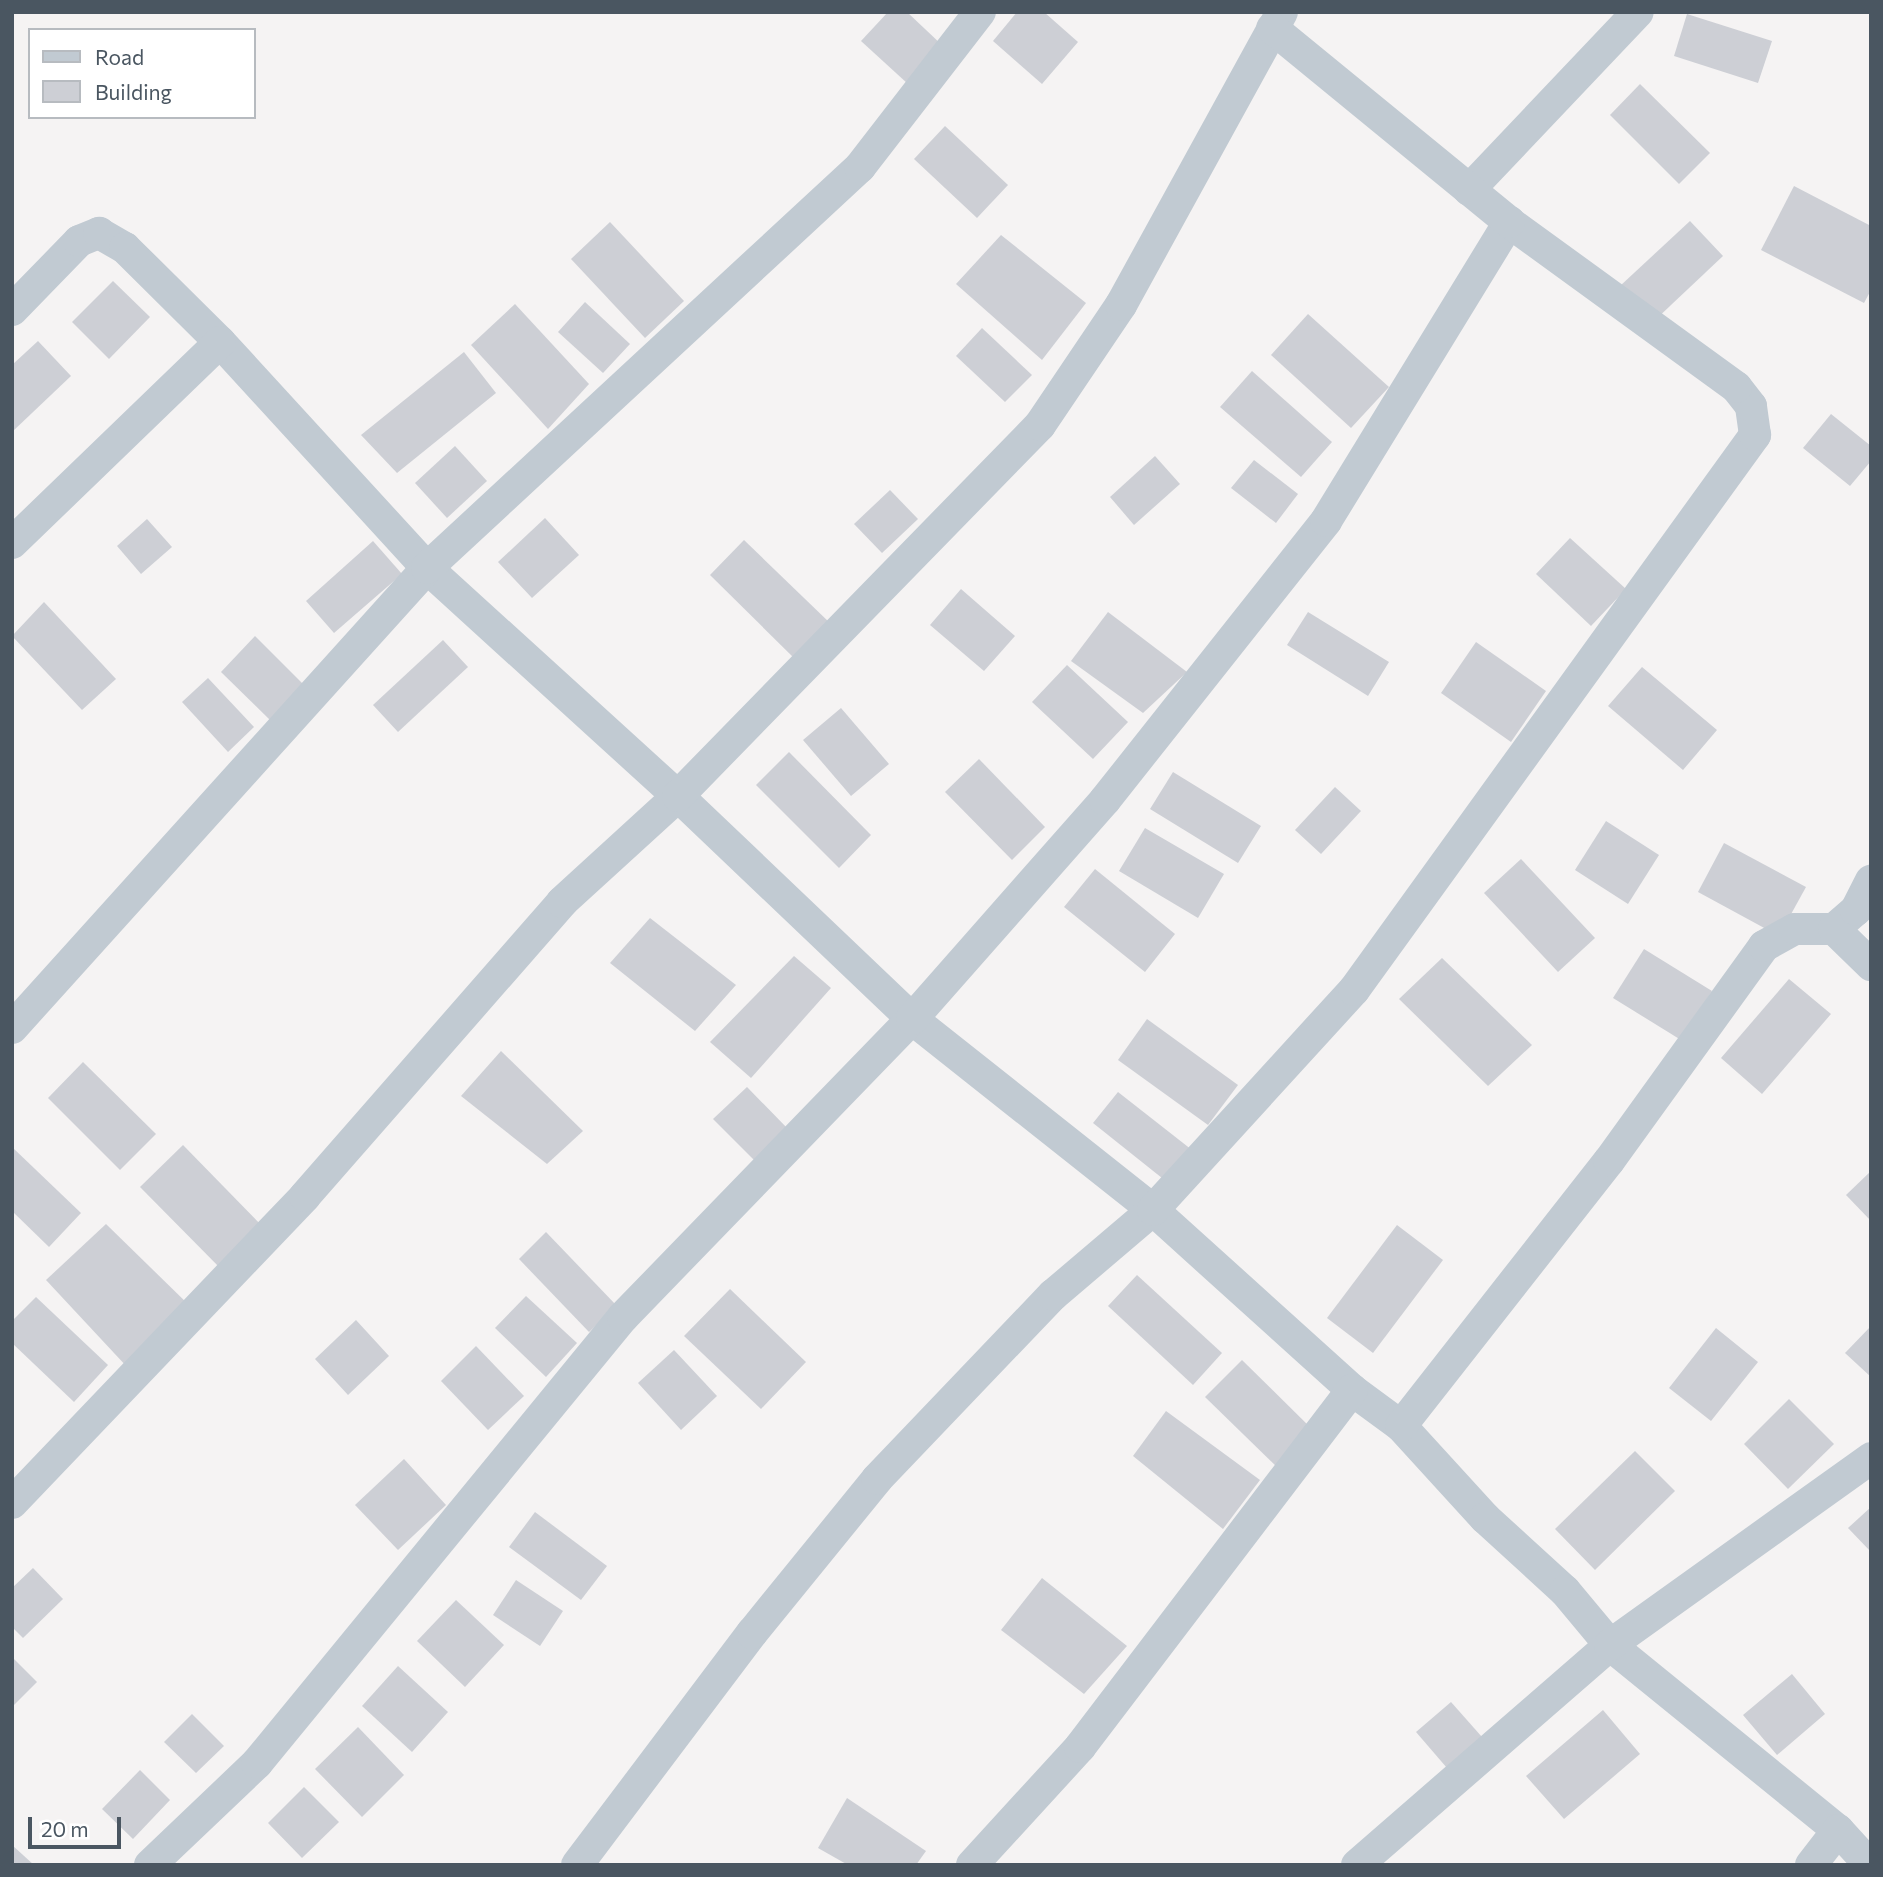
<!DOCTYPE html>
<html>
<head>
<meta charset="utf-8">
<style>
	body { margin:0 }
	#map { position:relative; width:1883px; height:1877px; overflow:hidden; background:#f5f3f3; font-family:Commissioner,sans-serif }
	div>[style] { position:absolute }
	.building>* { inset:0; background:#cdcfd5 }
	.minor>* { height:32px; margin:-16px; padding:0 16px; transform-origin:16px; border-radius:16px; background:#c1cad2 }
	span { translate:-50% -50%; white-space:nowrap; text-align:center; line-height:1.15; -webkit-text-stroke:7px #fff; paint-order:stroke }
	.frame { position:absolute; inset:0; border:14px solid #4a5661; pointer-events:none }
	.legend { position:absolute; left:28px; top:28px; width:228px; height:91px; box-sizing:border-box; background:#fff; border:2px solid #b7bbc0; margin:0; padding:9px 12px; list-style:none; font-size:21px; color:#4a5661 }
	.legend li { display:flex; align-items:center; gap:14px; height:35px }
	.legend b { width:35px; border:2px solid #b7bbc0 }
	.scale { position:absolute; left:28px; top:1817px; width:93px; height:32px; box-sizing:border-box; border:4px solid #4a5661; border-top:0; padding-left:9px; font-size:21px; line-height:24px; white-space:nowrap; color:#4a5661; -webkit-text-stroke:5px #fff; paint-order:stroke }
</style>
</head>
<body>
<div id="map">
	<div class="building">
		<div style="clip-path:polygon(888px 12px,907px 12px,943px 46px,908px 84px,861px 41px)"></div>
		<div style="clip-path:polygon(1017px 12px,1044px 12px,1078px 42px,1042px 84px,993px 41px)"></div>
		<div style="clip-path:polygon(1687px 14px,1772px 41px,1758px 83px,1674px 56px)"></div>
		<div style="clip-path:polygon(1640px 84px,1710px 153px,1679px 184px,1610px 115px)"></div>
		<div style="clip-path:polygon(945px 126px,1008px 185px,977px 218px,914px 159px)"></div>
		<div style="clip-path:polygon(1794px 186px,1871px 226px,1871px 290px,1864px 303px,1761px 250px)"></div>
		<div style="clip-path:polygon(1690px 221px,1723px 256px,1653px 322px,1620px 286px)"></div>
		<div style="clip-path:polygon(610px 222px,684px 301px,645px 338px,571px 259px)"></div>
		<div style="clip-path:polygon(1001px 235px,1086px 303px,1042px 360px,956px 284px)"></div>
		<div style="clip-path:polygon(113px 281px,150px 317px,109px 359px,72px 322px)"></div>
		<div style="clip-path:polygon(585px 302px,630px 344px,603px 373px,558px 332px)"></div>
		<div style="clip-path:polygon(515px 304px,589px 384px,548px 429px,471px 345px)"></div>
		<div style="clip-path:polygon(1308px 314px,1389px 387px,1351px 428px,1271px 355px)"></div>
		<div style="clip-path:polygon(982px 328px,1032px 375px,1005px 402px,956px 356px)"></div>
		<div style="clip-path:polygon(38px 341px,71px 376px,12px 432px,12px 365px)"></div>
		<div style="clip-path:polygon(464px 352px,496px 393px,397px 473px,361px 435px)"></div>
		<div style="clip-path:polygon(1252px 371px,1332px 442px,1301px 477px,1220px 407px)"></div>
		<div style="clip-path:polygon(1831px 414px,1871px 446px,1871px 461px,1850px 486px,1803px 448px)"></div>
		<div style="clip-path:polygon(455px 446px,487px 481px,447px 518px,415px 483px)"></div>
		<div style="clip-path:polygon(1155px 456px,1180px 484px,1134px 525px,1110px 497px)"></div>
		<div style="clip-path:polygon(1254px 460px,1298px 494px,1276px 523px,1231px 488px)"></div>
		<div style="clip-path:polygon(890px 490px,918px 519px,882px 553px,854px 524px)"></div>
		<div style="clip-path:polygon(545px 518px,579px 555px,532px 598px,498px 562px)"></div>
		<div style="clip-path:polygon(147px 519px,172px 547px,141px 574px,117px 546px)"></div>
		<div style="clip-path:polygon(1570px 538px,1626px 589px,1591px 626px,1536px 574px)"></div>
		<div style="clip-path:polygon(744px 540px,831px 624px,796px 660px,710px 575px)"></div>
		<div style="clip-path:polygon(373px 541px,402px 574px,334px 633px,306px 601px)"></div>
		<div style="clip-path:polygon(961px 589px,1015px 636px,984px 671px,930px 625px)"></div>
		<div style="clip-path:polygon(44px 602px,116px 679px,82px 710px,12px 636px)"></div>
		<div style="clip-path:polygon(1108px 612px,1187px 672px,1143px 713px,1071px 661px)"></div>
		<div style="clip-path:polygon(1308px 612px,1389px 662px,1368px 696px,1287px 645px)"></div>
		<div style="clip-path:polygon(255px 636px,304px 685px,270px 720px,221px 672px)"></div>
		<div style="clip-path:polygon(443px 640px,468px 667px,398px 732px,373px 705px)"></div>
		<div style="clip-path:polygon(1476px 642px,1546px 691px,1511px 742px,1441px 693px)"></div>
		<div style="clip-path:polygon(1067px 665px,1128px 722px,1093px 759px,1032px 702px)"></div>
		<div style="clip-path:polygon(1642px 667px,1717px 730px,1683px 770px,1608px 706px)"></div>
		<div style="clip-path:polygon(208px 678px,254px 727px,228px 752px,182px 702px)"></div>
		<div style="clip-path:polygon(841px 708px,889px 764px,851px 796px,803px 740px)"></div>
		<div style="clip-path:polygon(789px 752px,871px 835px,839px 868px,756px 785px)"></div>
		<div style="clip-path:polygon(979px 759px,1045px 827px,1012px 860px,945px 792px)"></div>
		<div style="clip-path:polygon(1173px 772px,1261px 826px,1238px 863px,1150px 809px)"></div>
		<div style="clip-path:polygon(1335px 787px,1361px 811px,1321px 854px,1295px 830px)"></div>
		<div style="clip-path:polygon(1606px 821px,1659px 855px,1628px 904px,1575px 870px)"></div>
		<div style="clip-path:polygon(1145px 828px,1224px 874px,1198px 918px,1119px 871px)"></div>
		<div style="clip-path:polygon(1724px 843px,1806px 887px,1779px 936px,1698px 892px)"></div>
		<div style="clip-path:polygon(1521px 859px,1595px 938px,1558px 972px,1484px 893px)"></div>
		<div style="clip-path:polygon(1095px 869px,1175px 934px,1145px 972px,1064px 907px)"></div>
		<div style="clip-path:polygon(650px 918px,736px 985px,695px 1031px,610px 963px)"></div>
		<div style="clip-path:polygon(1644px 949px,1712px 991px,1681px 1040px,1613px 998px)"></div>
		<div style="clip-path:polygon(794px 956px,831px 988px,751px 1078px,710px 1042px)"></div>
		<div style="clip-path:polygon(1442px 958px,1532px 1045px,1488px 1086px,1399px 999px)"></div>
		<div style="clip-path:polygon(1789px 979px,1831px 1014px,1762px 1094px,1721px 1058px)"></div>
		<div style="clip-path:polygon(1147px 1019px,1238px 1085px,1208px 1125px,1118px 1060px)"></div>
		<div style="clip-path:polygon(501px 1051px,583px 1131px,547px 1164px,461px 1096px)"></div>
		<div style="clip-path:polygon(83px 1062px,156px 1134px,120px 1170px,48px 1098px)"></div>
		<div style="clip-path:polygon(747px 1087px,788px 1129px,755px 1161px,713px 1119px)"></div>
		<div style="clip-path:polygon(1118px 1092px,1192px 1150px,1167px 1182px,1093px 1123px)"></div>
		<div style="clip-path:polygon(183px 1145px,266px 1230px,224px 1272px,140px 1187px)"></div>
		<div style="clip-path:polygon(12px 1147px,81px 1213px,49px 1247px,12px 1211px)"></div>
		<div style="clip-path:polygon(1871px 1171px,1871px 1221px,1846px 1195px)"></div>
		<div style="clip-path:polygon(106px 1224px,192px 1308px,128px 1368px,46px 1280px)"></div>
		<div style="clip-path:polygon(1397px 1225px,1443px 1260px,1373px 1353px,1327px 1318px)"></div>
		<div style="clip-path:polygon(546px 1232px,617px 1306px,589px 1332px,519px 1259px)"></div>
		<div style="clip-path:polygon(1137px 1275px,1222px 1353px,1193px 1385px,1108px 1306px)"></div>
		<div style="clip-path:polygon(730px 1289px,806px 1362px,761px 1409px,684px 1336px)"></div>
		<div style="clip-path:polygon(526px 1296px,577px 1343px,546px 1377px,495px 1328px)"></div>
		<div style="clip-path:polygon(36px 1297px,108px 1365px,74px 1402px,12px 1343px,12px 1321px)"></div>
		<div style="clip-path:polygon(356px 1320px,389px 1356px,348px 1395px,315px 1359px)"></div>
		<div style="clip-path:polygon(1871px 1326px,1871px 1377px,1845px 1353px)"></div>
		<div style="clip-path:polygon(1716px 1328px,1758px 1362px,1711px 1421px,1669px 1388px)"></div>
		<div style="clip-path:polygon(476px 1346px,524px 1396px,488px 1430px,441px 1381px)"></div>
		<div style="clip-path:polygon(674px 1350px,717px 1396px,681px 1430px,638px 1383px)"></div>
		<div style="clip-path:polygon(1242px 1360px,1315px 1432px,1279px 1469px,1205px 1397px)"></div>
		<div style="clip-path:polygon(1789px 1399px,1834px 1444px,1788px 1489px,1744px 1444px)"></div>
		<div style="clip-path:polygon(1166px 1411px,1260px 1480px,1223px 1529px,1133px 1456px)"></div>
		<div style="clip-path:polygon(1635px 1451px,1675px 1491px,1595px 1570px,1555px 1529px)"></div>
		<div style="clip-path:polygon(404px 1459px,446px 1505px,398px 1550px,355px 1505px)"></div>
		<div style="clip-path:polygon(1871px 1507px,1871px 1552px,1848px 1528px)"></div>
		<div style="clip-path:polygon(535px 1512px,607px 1566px,581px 1600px,509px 1547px)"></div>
		<div style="clip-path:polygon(33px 1568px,63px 1599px,23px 1638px,12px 1627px,12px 1588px)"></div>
		<div style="clip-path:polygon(1042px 1578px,1127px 1646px,1084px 1694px,1001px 1630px)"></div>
		<div style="clip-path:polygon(516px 1580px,563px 1611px,540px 1646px,493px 1615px)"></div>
		<div style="clip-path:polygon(456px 1600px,504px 1645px,465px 1687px,417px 1641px)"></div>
		<div style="clip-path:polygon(12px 1657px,37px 1682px,12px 1707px)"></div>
		<div style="clip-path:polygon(398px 1666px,448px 1712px,412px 1752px,362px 1706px)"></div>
		<div style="clip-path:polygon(1792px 1674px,1825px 1714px,1777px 1755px,1743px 1715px)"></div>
		<div style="clip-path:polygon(1451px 1702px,1482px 1737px,1447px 1768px,1416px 1732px)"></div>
		<div style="clip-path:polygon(1603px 1710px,1640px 1754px,1564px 1819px,1526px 1776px)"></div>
		<div style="clip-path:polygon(192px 1714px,224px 1746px,196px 1773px,164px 1742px)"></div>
		<div style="clip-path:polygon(358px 1727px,404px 1775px,362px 1817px,315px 1769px)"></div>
		<div style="clip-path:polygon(140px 1770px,170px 1800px,133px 1839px,102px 1809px)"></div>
		<div style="clip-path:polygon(304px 1787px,339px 1822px,302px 1858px,268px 1823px)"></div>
		<div style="clip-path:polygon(847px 1798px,926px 1851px,916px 1865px,848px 1865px,818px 1848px)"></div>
		<div style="clip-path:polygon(12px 1845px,34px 1865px,12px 1865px)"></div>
	</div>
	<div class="minor">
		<div style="left:1469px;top:190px;width:245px;rotate:-46.5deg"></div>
		<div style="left:12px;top:310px;width:96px;rotate:-45.8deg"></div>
		<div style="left:79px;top:241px;width:22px;rotate:-22deg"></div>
		<div style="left:99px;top:233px;width:30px;rotate:30deg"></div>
		<div style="left:125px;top:248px;width:134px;rotate:44.7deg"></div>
		<div style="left:220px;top:342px;width:306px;rotate:47.5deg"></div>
		<div style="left:427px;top:568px;width:339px;rotate:42.3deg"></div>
		<div style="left:678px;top:796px;width:323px;rotate:43.6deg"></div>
		<div style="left:912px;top:1019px;width:308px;rotate:38.4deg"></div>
		<div style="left:1153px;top:1210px;width:268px;rotate:42.1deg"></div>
		<div style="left:1352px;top:1390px;width:61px;rotate:36.3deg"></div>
		<div style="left:1401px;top:1426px;width:125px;rotate:47.6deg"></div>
		<div style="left:1485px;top:1518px;width:108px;rotate:42.4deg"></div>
		<div style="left:1565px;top:1591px;width:70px;rotate:50.2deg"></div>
		<div style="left:1610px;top:1645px;width:294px;rotate:39.1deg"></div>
		<div style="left:1838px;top:1830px;width:47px;rotate:47.6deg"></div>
		<div style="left:12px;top:543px;width:289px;rotate:-44deg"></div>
		<div style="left:1834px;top:929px;width:52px;rotate:44.2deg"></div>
		<div style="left:12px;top:1028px;width:620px;rotate:-47.94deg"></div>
		<div style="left:427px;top:568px;width:590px;rotate:-42.8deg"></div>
		<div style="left:860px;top:167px;width:196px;rotate:-52.3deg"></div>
		<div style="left:1401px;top:1426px;width:337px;rotate:-51.9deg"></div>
		<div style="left:1609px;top:1161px;width:265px;rotate:-54.2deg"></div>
		<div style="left:1764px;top:946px;width:35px;rotate:-29deg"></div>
		<div style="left:1795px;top:929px;width:39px"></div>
		<div style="left:1834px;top:929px;width:29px;rotate:-41deg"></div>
		<div style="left:1856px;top:910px;width:33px;rotate:-63deg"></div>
		<div style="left:12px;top:1503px;width:424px;rotate:-46.3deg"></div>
		<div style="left:305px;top:1196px;width:390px;rotate:-48.8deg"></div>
		<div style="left:562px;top:902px;width:157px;rotate:-42.4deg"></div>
		<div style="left:678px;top:796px;width:518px;rotate:-45.7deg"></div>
		<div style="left:1040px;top:425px;width:145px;rotate:-56deg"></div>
		<div style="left:1121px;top:305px;width:334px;rotate:-61.2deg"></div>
		<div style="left:150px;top:1865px;width:148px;rotate:-43.6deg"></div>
		<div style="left:257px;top:1763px;width:577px;rotate:-50.63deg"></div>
		<div style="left:623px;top:1317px;width:415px;rotate:-45.9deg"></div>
		<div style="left:912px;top:1019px;width:292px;rotate:-48.6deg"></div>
		<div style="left:1105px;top:800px;width:356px;rotate:-51.6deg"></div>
		<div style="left:1326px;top:521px;width:351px;rotate:-58.5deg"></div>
		<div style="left:577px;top:1865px;width:291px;rotate:-53deg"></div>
		<div style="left:752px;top:1633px;width:198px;rotate:-50.9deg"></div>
		<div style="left:877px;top:1479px;width:255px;rotate:-46.3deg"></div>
		<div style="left:1053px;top:1295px;width:131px;rotate:-40.4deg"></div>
		<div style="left:1153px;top:1210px;width:298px;rotate:-47.6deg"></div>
		<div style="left:1354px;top:990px;width:685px;rotate:-54.15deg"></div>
		<div style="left:1755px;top:435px;width:29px;rotate:-98deg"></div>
		<div style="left:1751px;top:406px;width:24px;rotate:-128deg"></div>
		<div style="left:1736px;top:387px;width:281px;rotate:-144deg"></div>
		<div style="left:1509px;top:222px;width:306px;rotate:-140.7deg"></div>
		<div style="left:972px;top:1865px;width:160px;rotate:-47.5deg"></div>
		<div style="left:1080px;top:1747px;width:449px;rotate:-52.7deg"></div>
		<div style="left:1357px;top:1865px;width:335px;rotate:-41deg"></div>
		<div style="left:1610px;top:1645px;width:321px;rotate:-35.6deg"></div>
		<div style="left:1811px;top:1865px;width:44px;rotate:-52.4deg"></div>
	</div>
	<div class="frame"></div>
	<ul class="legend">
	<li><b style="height:9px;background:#c1cad2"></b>Road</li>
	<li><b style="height:19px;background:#cdcfd5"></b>Building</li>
	</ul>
	<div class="scale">20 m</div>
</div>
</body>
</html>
